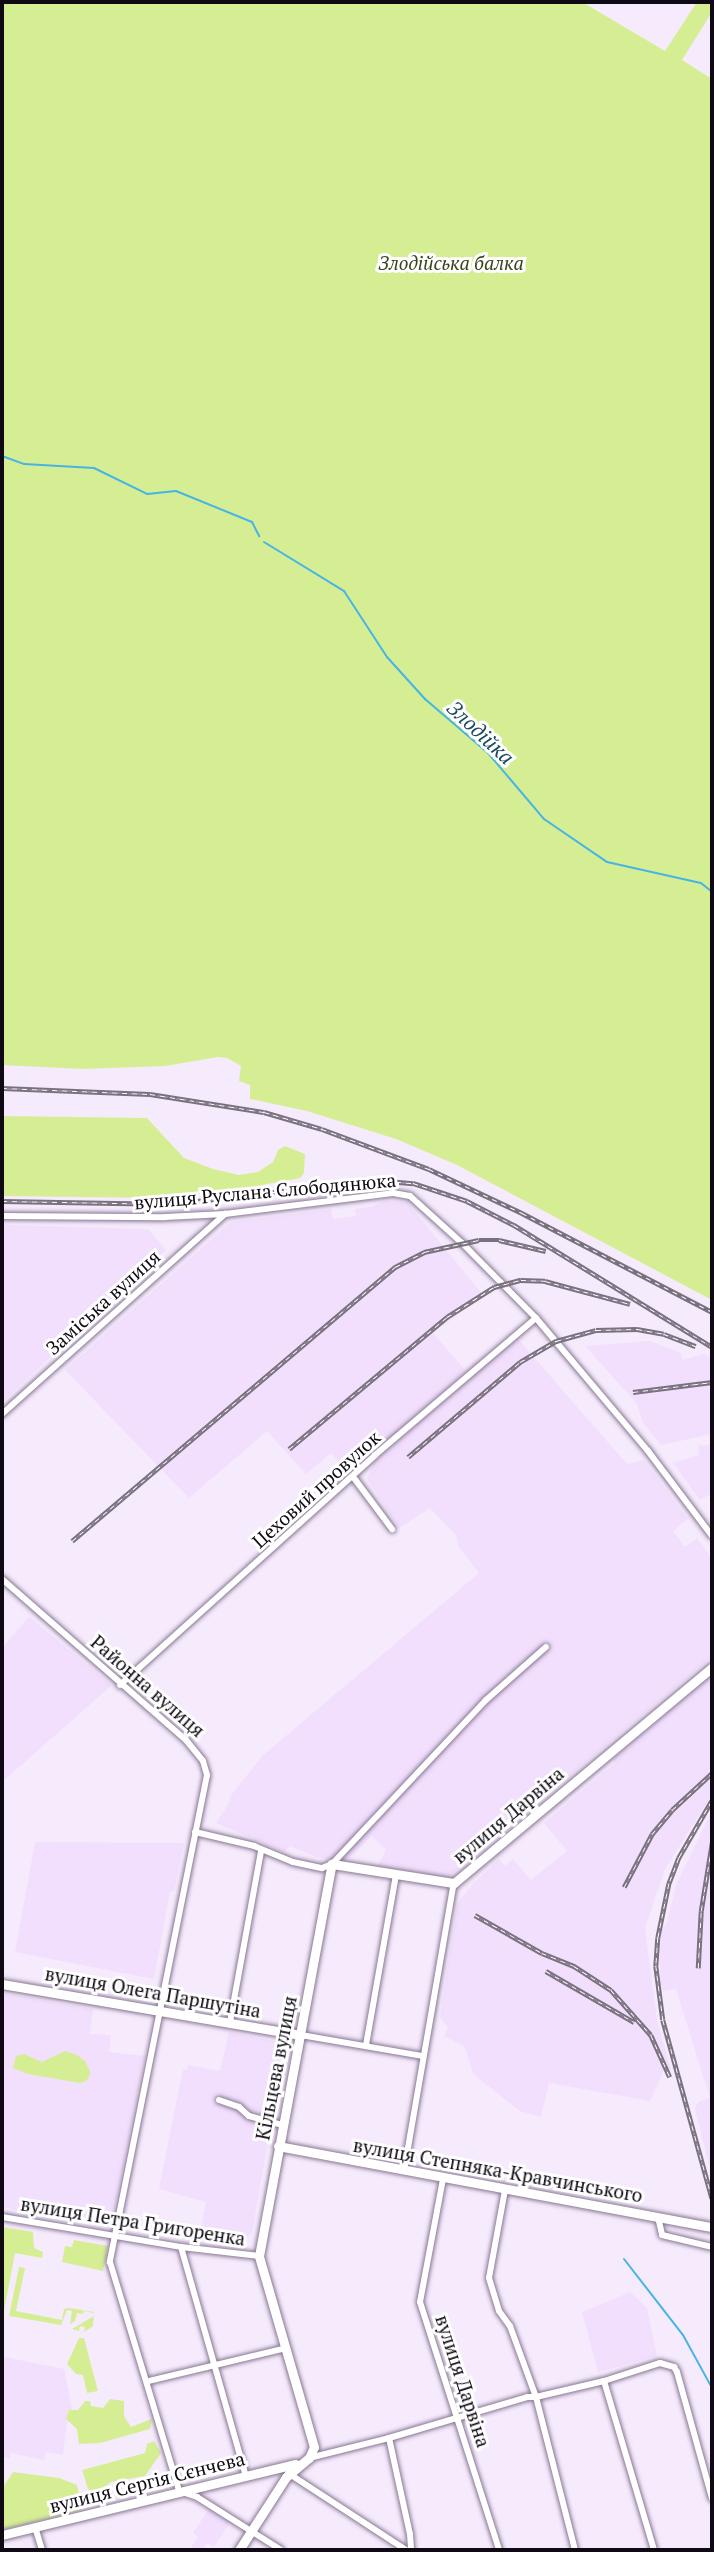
<!DOCTYPE html>
<html>
<head>
<meta charset="utf-8">
<style>
	body { margin:0 }
	#map { position:relative; width:714px; height:2552px; overflow:hidden; background:#f6ebfd; font-family:"PT Serif",serif }
	div>[style] { position:absolute }
	.built>* { inset:0; background:#f1dffd }
	.green>* { inset:0; background:#d5ee94 }
	.stream>* { height:2px; margin:-1px; padding:0 1px; transform-origin:1px; border-radius:1px; background:#47b4e6 }
	.roads { filter:drop-shadow(0 0 2px #887793) drop-shadow(0 0 2px #887793) }
	.street>* { height:6px; margin:-3px; padding:0 3px; transform-origin:3px; border-radius:3px; background:#fff }
	.secondary>* { height:9px; margin:-4.5px; padding:0 4.5px; transform-origin:4.5px; border-radius:4.5px; background:#fff }
	.rail>* { height:4.5px; margin-top:-2.25px; transform-origin:0; background:repeating-linear-gradient(90deg,#fff 0 5px,#7a717f 0 10px); box-sizing:border-box; border-block:2px solid #7a717f }
	span { translate:-50% -50%; white-space:nowrap; text-align:center; line-height:1.15; -webkit-text-stroke:6px #fff; paint-order:stroke }
	.park-label { font-size:19px; color:#39431c; font-style:italic }
	.street-label { font-size:19px; color:#0f0913 }
	.water-label { font-size:21px; color:#1e4b60; font-style:italic }
	.frame { position:absolute; inset:0; border:4px solid #0f0913; pointer-events:none }
</style>
</head>
<body>
<div id="map">
	<div class="built">
		<div style="clip-path:polygon(384px 1201px,407px 1202px,483px 1295px,433px 1333px,466px 1371px,351px 1475px,331px 1453px,306px 1474px,267px 1431px,189px 1498px,65px 1370px,231px 1222px,331px 1209px,333px 1219px,356px 1216px,355px 1209px,371px 1207px)"></div>
		<div style="clip-path:polygon(2px 1225px,148px 1229px,166px 1250px,2px 1402px)"></div>
		<div style="clip-path:polygon(517px 1338px,627px 1464px,644px 1460px,688px 1519px,673px 1531px,685px 1547px,697px 1538px,712px 1559px,712px 1657px,447px 1878px,376px 1869px,386px 1850px,372px 1836px,346px 1861px,316px 1857px,290px 1846px,284px 1852px,216px 1823px,231px 1800px,229px 1798px,262px 1756px,479px 1573px,458px 1546px,456px 1535px,430px 1508px,399px 1528px,367px 1479px,375px 1461px)"></div>
		<div style="clip-path:polygon(650px 1341px,681px 1353px,682px 1360px,704px 1354px,712px 1358px,712px 1434px,661px 1445px,643px 1423px,637px 1404px,585px 1346px)"></div>
		<div style="clip-path:polygon(712px 1444px,712px 1493px,700px 1500px,673px 1463px,699px 1455px,698px 1446px)"></div>
		<div style="clip-path:polygon(29px 1617px,112px 1685px,2px 1782px,2px 1648px)"></div>
		<div style="clip-path:polygon(712px 1675px,712px 1795px,665px 1869px,645px 1928px,657px 2021px,671px 2069px,663px 2072px,650px 2101px,549px 2083px,541px 2117px,520px 2111px,473px 2074px,465px 2047px,444px 2036px,448px 2028px,440px 2017px,457px 1904px,470px 1887px,499px 1859px,505px 1866px,513px 1859px,531px 1880px,567px 1851px,544px 1823px,614px 1764px,615px 1757px)"></div>
		<div style="clip-path:polygon(712px 1811px,712px 2176px,695px 2109px,698px 2102px,710px 2098px,676px 1989px,663px 1991px,661px 1984px,659px 1959px,662px 1930px,667px 1923px,676px 1885px)"></div>
		<div style="clip-path:polygon(35px 1842px,184px 1843px,174px 1891px,170px 1892px,154px 1979px,15px 1952px)"></div>
		<div style="clip-path:polygon(2px 1993px,93px 2009px,90px 2034px,111px 2035px,109px 2052px,145px 2056px,111px 2228px,2px 2207px)"></div>
		<div style="clip-path:polygon(229px 2032px,285px 2043px,252px 2233px,235px 2245px,199px 2239px,206px 2202px,159px 2189px,183px 2069px,187px 2070px,188px 2065px,220px 2071px)"></div>
		<div style="clip-path:polygon(630px 2292px,647px 2308px,657px 2356px,598px 2372px,582px 2312px)"></div>
		<div style="clip-path:polygon(4px 2357px,64px 2369px,73px 2414px,68px 2415px,63px 2455px,46px 2452px,44px 2460px,11px 2453px,10px 2459px,2px 2456px)"></div>
		<div style="clip-path:polygon(209px 2509px,230px 2522px,214px 2547px,207px 2543px,202px 2550px,189px 2550px,198px 2537px,193px 2533px)"></div>
	</div>
	<div class="green">
		<div style="clip-path:polygon(2px 2px,582px 2px,665px 51px,697px 2px,712px 2px,712px 12px,682px 60px,712px 79px,712px 1300px,457px 1165px,396px 1139px,307px 1111px,250px 1099px,250px 1085px,239px 1081px,241px 1066px,227px 1058px,218px 1057px,165px 1066px,83px 1069px,2px 1065px)"></div>
		<div style="clip-path:polygon(2px 1116px,147px 1118px,184px 1158px,213px 1169px,239px 1175px,258px 1172px,273px 1162px,278px 1150px,285px 1146px,305px 1154px,304px 1173px,300px 1178px,230px 1191px,158px 1198px,2px 1196px)"></div>
		<div style="clip-path:polygon(65px 2051px,77px 2055px,85px 2061px,91px 2074px,86px 2081px,80px 2083px,28px 2074px,13px 2068px,16px 2056px,24px 2054px,42px 2062px)"></div>
		<div style="clip-path:polygon(2px 2227px,33px 2232px,34px 2248px,43px 2252px,42px 2258px,15px 2253px,2px 2321px)"></div>
		<div style="clip-path:polygon(74px 2240px,108px 2246px,103px 2271px,62px 2262px,65px 2246px,72px 2247px)"></div>
		<div style="clip-path:polygon(19px 2267px,25px 2268px,16px 2311px,62px 2320px,64px 2309px,69px 2308px,94px 2312px,93px 2326px,84px 2332px,85px 2327px,80px 2326px,79px 2331px,72px 2329px,94px 2316px,94px 2313px,84px 2311px,83px 2314px,77px 2313px,75px 2321px,70px 2324px,72px 2311px,67px 2310px,61px 2325px,9px 2316px)"></div>
		<div style="clip-path:polygon(79px 2338px,84px 2338px,98px 2391px,87px 2393px,83px 2375px,76px 2374px,67px 2364px)"></div>
		<div style="clip-path:polygon(110px 2399px,124px 2401px,124px 2416px,131px 2427px,152px 2419px,150px 2429px,100px 2443px,79px 2444px,77px 2429px,66px 2419px,69px 2410px,78px 2410px,85px 2401px,90px 2401px,91px 2406px,103px 2408px)"></div>
		<div style="clip-path:polygon(154px 2441px,161px 2453px,145px 2476px,111px 2482px,96px 2493px,88px 2489px,82px 2470px,145px 2453px,147px 2444px)"></div>
		<div style="clip-path:polygon(13px 2472px,59px 2478px,77px 2485px,82px 2510px,2px 2530px,2px 2489px)"></div>
	</div>
	<div class="stream">
		<div style="left:2px;top:456px;width:23px;rotate:20deg"></div>
		<div style="left:24px;top:464px;width:70px;rotate:3.3deg"></div>
		<div style="left:94px;top:468px;width:59px;rotate:26.1deg"></div>
		<div style="left:147px;top:494px;width:29px;rotate:-6deg"></div>
		<div style="left:176px;top:491px;width:82px;rotate:22.2deg"></div>
		<div style="left:252px;top:522px;width:16px;rotate:63deg"></div>
		<div style="left:264px;top:542px;width:94px;rotate:31.5deg"></div>
		<div style="left:344px;top:591px;width:79px;rotate:56.9deg"></div>
		<div style="left:387px;top:657px;width:57px;rotate:47.9deg"></div>
		<div style="left:425px;top:699px;width:83px;rotate:40.6deg"></div>
		<div style="left:488px;top:753px;width:87px;rotate:49.7deg"></div>
		<div style="left:544px;top:819px;width:76px;rotate:34.3deg"></div>
		<div style="left:607px;top:862px;width:96px;rotate:12.6deg"></div>
		<div style="left:701px;top:883px;width:14px;rotate:39deg"></div>
		<div style="left:624px;top:2259px;width:96px;rotate:52.2deg"></div>
		<div style="left:683px;top:2335px;width:60px;rotate:61.3deg"></div>
	</div>
	<div class="roads">
		<div class="street">
			<div style="left:2px;top:1216px;width:163px;rotate:0.4deg"></div>
			<div style="left:165px;top:1217px;width:60px;rotate:-2.9deg"></div>
			<div style="left:225px;top:1214px;width:169px;rotate:-7.1deg"></div>
			<div style="left:393px;top:1193px;width:17px;rotate:10deg"></div>
			<div style="left:410px;top:1196px;width:70px;rotate:42.1deg"></div>
			<div style="left:462px;top:1243px;width:105px;rotate:45.4deg"></div>
			<div style="left:536px;top:1318px;width:174px;rotate:49.9deg"></div>
			<div style="left:648px;top:1451px;width:106px;rotate:53deg"></div>
			<div style="left:2px;top:1414px;width:300px;rotate:-41.9deg"></div>
			<div style="left:354px;top:1478px;width:64px;rotate:53.3deg"></div>
			<div style="left:2px;top:1579px;width:244px;rotate:41.2deg"></div>
			<div style="left:186px;top:1740px;width:27px;rotate:51deg"></div>
			<div style="left:203px;top:1761px;width:15px;rotate:74deg"></div>
			<div style="left:207px;top:1775px;width:497px;rotate:101.3deg"></div>
			<div style="left:110px;top:2262px;width:239px;rotate:73.2deg"></div>
			<div style="left:179px;top:2491px;width:19px;rotate:18deg"></div>
			<div style="left:197px;top:2497px;width:99px;rotate:32.2deg"></div>
			<div style="left:120px;top:1685px;width:343px;rotate:-42deg"></div>
			<div style="left:375px;top:1455px;width:211px;rotate:-40.4deg"></div>
			<div style="left:195px;top:1832px;width:61px;rotate:13.3deg"></div>
			<div style="left:254px;top:1846px;width:42px;rotate:22.3deg"></div>
			<div style="left:293px;top:1862px;width:30px;rotate:12deg"></div>
			<div style="left:322px;top:1868px;width:11px;rotate:-22deg"></div>
			<div style="left:332px;top:1864px;width:225px;rotate:-46.8deg"></div>
			<div style="left:486px;top:1700px;width:80px;rotate:-41.5deg"></div>
			<div style="left:230px;top:2022px;width:174px;rotate:-79.7deg"></div>
			<div style="left:301px;top:2035px;width:124px;rotate:9.8deg"></div>
			<div style="left:366px;top:2045px;width:173px;rotate:-80deg"></div>
			<div style="left:219px;top:2100px;width:21px;rotate:19deg"></div>
			<div style="left:239px;top:2107px;width:13px;rotate:42deg"></div>
			<div style="left:249px;top:2116px;width:34px;rotate:15deg"></div>
			<div style="left:404px;top:2171px;width:292px;rotate:-80.2deg"></div>
			<div style="left:443px;top:2179px;width:125px;rotate:100.6deg"></div>
			<div style="left:420px;top:2302px;width:260px;rotate:72.3deg"></div>
			<div style="left:505px;top:2190px;width:89px;rotate:100.3deg"></div>
			<div style="left:489px;top:2278px;width:34px;rotate:73deg"></div>
			<div style="left:499px;top:2311px;width:19px;rotate:54deg"></div>
			<div style="left:510px;top:2326px;width:76px;rotate:69.9deg"></div>
			<div style="left:536px;top:2397px;width:158px;rotate:75.7deg"></div>
			<div style="left:2px;top:2217px;width:181px;rotate:9.5deg"></div>
			<div style="left:181px;top:2247px;width:79px;rotate:6.6deg"></div>
			<div style="left:658px;top:2217px;width:18px;rotate:77deg"></div>
			<div style="left:662px;top:2235px;width:51px;rotate:13.5deg"></div>
			<div style="left:181px;top:2247px;width:238px;rotate:74.2deg"></div>
			<div style="left:149px;top:2381px;width:141px;rotate:-13.5deg"></div>
			<div style="left:604px;top:2381px;width:176px;rotate:73.5deg"></div>
			<div style="left:389px;top:2438px;width:98px;rotate:77.7deg"></div>
			<div style="left:410px;top:2534px;width:16px;rotate:86deg"></div>
			<div style="left:309px;top:2458px;width:82px;rotate:-14deg"></div>
			<div style="left:389px;top:2438px;width:144px;rotate:-16.5deg"></div>
			<div style="left:527px;top:2397px;width:9px"></div>
			<div style="left:536px;top:2397px;width:70px;rotate:-13.2deg"></div>
			<div style="left:604px;top:2381px;width:59px;rotate:-17.8deg"></div>
			<div style="left:660px;top:2363px;width:15px;rotate:16deg"></div>
			<div style="left:674px;top:2367px;width:6px;rotate:59deg"></div>
			<div style="left:677px;top:2372px;width:131px;rotate:74.5deg"></div>
			<div style="left:288px;top:2473px;width:141px;rotate:33.1deg"></div>
			<div style="left:35px;top:2527px;width:24px;rotate:73deg"></div>
		</div>
		<div class="secondary">
			<div style="left:2px;top:1984px;width:303px;rotate:9.7deg"></div>
			<div style="left:278px;top:2146px;width:441px;rotate:10.6deg"></div>
			<div style="left:2px;top:2535px;width:302px;rotate:-13.6deg"></div>
			<div style="left:239px;top:2550px;width:87px;rotate:-57.2deg"></div>
			<div style="left:286px;top:2477px;width:30px;rotate:-40deg"></div>
			<div style="left:309px;top:2458px;width:12px;rotate:-66deg"></div>
			<div style="left:314px;top:2447px;width:199px;rotate:-106.1deg"></div>
			<div style="left:259px;top:2256px;width:399px;rotate:-79.5deg"></div>
			<div style="left:332px;top:1864px;width:123px;rotate:8.9deg"></div>
			<div style="left:454px;top:1883px;width:336px;rotate:-39.9deg"></div>
		</div>
	</div>
	<div class="rail">
		<div style="left:2px;top:1088px;width:148px;rotate:2.3deg"></div>
		<div style="left:150px;top:1094px;width:115px;rotate:9deg"></div>
		<div style="left:264px;top:1112px;width:60px;rotate:16.3deg"></div>
		<div style="left:322px;top:1129px;width:114px;rotate:20.5deg"></div>
		<div style="left:429px;top:1169px;width:103px;rotate:25.3deg"></div>
		<div style="left:522px;top:1213px;width:214px;rotate:27.5deg"></div>
		<div style="left:2px;top:1201px;width:170px;rotate:1deg"></div>
		<div style="left:172px;top:1204px;width:205px;rotate:-6.7deg"></div>
		<div style="left:376px;top:1180px;width:37px;rotate:5deg"></div>
		<div style="left:413px;top:1183px;width:57px;rotate:18.4deg"></div>
		<div style="left:467px;top:1201px;width:53px;rotate:27.1deg"></div>
		<div style="left:514px;top:1225px;width:233px;rotate:31.6deg"></div>
		<div style="left:633px;top:1392px;width:80px;rotate:-7.2deg"></div>
		<div style="left:289px;top:1449px;width:206px;rotate:-39.9deg"></div>
		<div style="left:447px;top:1317px;width:56px;rotate:-32.6deg"></div>
		<div style="left:494px;top:1287px;width:28px;rotate:-15deg"></div>
		<div style="left:521px;top:1280px;width:24px;rotate:2deg"></div>
		<div style="left:545px;top:1281px;width:88px;rotate:15.1deg"></div>
		<div style="left:408px;top:1457px;width:147px;rotate:-40.3deg"></div>
		<div style="left:520px;top:1362px;width:42px;rotate:-30.3deg"></div>
		<div style="left:556px;top:1341px;width:41px;rotate:-15.4deg"></div>
		<div style="left:596px;top:1330px;width:41px;rotate:-1.4deg"></div>
		<div style="left:637px;top:1329px;width:27px;rotate:10deg"></div>
		<div style="left:664px;top:1334px;width:34px;rotate:21deg"></div>
		<div style="left:72px;top:1541px;width:424px;rotate:-40.3deg"></div>
		<div style="left:395px;top:1267px;width:33px;rotate:-27deg"></div>
		<div style="left:424px;top:1252px;width:56px;rotate:-12.3deg"></div>
		<div style="left:479px;top:1240px;width:20px"></div>
		<div style="left:499px;top:1240px;width:48px;rotate:13.2deg"></div>
		<div style="left:712px;top:1801px;width:66px;rotate:120.1deg"></div>
		<div style="left:679px;top:1858px;width:28px;rotate:111deg"></div>
		<div style="left:669px;top:1884px;width:55px;rotate:101.5deg"></div>
		<div style="left:658px;top:1938px;width:28px;rotate:94deg"></div>
		<div style="left:656px;top:1966px;width:54px;rotate:82.6deg"></div>
		<div style="left:663px;top:2020px;width:185px;rotate:74.6deg"></div>
		<div style="left:624px;top:1887px;width:60px;rotate:-62.2deg"></div>
		<div style="left:652px;top:1834px;width:31px;rotate:-50deg"></div>
		<div style="left:672px;top:1810px;width:54px;rotate:-42.8deg"></div>
		<div style="left:475px;top:1915px;width:77px;rotate:29.6deg"></div>
		<div style="left:542px;top:1953px;width:35px;rotate:22deg"></div>
		<div style="left:574px;top:1966px;width:44px;rotate:33deg"></div>
		<div style="left:611px;top:1990px;width:60px;rotate:48.4deg"></div>
		<div style="left:651px;top:2035px;width:46px;rotate:65.7deg"></div>
		<div style="left:698px;top:1968px;width:57px;rotate:-87deg"></div>
		<div style="left:701px;top:1911px;width:69px;rotate:-80.8deg"></div>
		<div style="left:546px;top:1971px;width:102px;rotate:30.1deg"></div>
	</div>
	<div class="park-label">
		<span style="left:451px;top:263px">Злодійська балка</span>
	</div>
	<div class="street-label">
		<span style="left:265px;top:1191px;rotate:-5deg">вулиця Руслана Слободянюка</span>
		<span style="left:103px;top:1302px;rotate:-42deg">Заміська вулиця</span>
		<span style="left:316px;top:1489px;rotate:-42deg">Цеховий провулок</span>
		<span style="left:148px;top:1686px;rotate:41deg">Районна вулиця</span>
		<span style="left:508px;top:1815px;rotate:-40deg">вулиця Дарвіна</span>
		<span style="left:153px;top:1992px;rotate:10deg">вулиця Олега Паршутіна</span>
		<span style="left:276px;top:2068px;rotate:-79deg">Кільцева вулиця</span>
		<span style="left:498px;top:2170px;rotate:10deg">вулиця Степняка-Кравчинського</span>
		<span style="left:133px;top:2221px;rotate:9deg">вулиця Петра Григоренка</span>
		<span style="left:463px;top:2381px;rotate:72deg">вулиця Дарвіна</span>
		<span style="left:147px;top:2482px;rotate:-14deg">вулиця Сергія Сєнчева</span>
	</div>
	<div class="water-label">
		<span style="left:481px;top:732px;rotate:43deg">Злодійка</span>
	</div>
	<div class="frame"></div>
</div>
</body>
</html>
